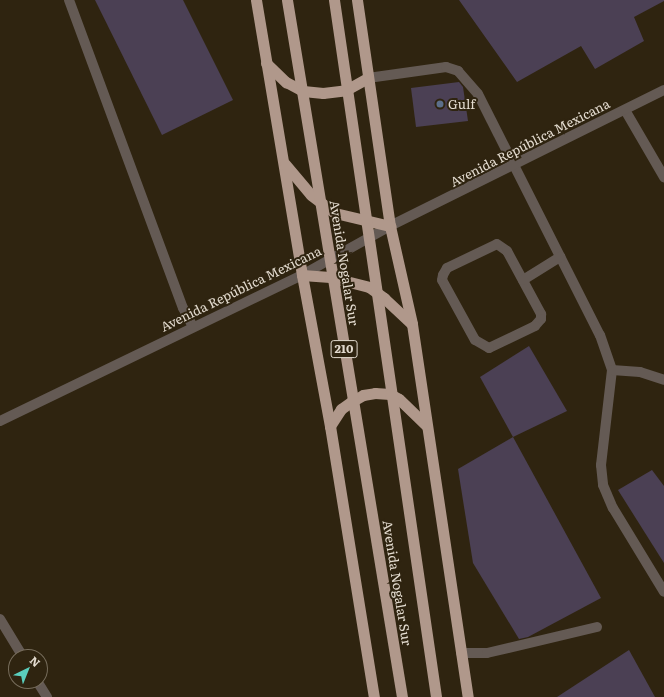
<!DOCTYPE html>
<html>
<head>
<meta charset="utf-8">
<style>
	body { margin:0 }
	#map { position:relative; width:664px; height:697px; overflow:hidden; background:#2f2410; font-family:Literata,serif }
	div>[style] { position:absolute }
	.building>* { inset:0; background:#4b4054 }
	.service>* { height:10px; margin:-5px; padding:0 5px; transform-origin:5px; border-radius:5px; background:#645a54 }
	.tertiary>* { height:10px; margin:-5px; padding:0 5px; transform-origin:5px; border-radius:5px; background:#645a54 }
	.trunk>* { height:11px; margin:-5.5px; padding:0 5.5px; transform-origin:5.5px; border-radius:5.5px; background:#b0988b }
	.trunk-bridge>* { height:11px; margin:-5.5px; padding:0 5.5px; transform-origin:5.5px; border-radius:5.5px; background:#b0988b }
	.dots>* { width:11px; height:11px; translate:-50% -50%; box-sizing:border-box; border:2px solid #2f2410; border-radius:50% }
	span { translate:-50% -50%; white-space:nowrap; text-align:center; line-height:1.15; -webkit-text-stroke:4px #2f2410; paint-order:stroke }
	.shield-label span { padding:1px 3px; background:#2f2410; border:1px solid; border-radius:3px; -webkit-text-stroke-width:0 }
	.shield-label { font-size:12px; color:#e3dbcf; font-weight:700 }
	.poi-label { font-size:13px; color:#e3dbcf }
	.left { translate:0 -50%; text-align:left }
	.street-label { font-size:13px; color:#e3dbcf }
	.north { position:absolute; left:8px; top:649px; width:40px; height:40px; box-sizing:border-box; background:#2f2410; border:1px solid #776d5c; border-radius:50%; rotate:43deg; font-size:11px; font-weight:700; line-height:16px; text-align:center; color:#e3dbcf }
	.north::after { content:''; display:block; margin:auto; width:14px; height:18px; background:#5acebd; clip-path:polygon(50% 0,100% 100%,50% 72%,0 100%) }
</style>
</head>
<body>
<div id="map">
	<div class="building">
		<div style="clip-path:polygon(95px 0,183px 0,233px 100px,162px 135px)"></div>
		<div style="clip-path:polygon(459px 0,664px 0,664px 1px,634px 17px,644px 41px,595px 69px,581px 46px,517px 82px)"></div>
		<div style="clip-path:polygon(459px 82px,463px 87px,468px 121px,416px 127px,411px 88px)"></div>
		<div style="clip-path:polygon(529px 346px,567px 411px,513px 437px,480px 377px)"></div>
		<div style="clip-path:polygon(513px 437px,601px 598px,528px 637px,519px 639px,473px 563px,458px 469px)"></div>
		<div style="clip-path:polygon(652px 470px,664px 486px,664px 563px,618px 490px)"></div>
		<div style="clip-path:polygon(629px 650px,655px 697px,557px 697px)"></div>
	</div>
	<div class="service">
		<div style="left:69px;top:0;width:328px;rotate:69.7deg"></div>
		<div style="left:183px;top:308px;width:21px;rotate:62deg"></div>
		<div style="left:368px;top:78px;width:79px;rotate:-8deg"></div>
		<div style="left:446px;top:67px;width:13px;rotate:18deg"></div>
		<div style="left:458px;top:71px;width:30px;rotate:49deg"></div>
		<div style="left:478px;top:94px;width:270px;rotate:63.2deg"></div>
		<div style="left:600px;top:335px;width:37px;rotate:71deg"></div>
		<div style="left:612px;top:370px;width:96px;rotate:96.6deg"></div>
		<div style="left:601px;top:465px;width:20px;rotate:84deg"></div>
		<div style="left:603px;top:485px;width:25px;rotate:67deg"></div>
		<div style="left:613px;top:508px;width:98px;rotate:58.7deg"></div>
		<div style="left:625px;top:110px;width:78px;rotate:59.8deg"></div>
		<div style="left:497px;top:244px;width:12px;rotate:35deg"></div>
		<div style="left:507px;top:251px;width:72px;rotate:61.6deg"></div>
		<div style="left:541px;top:314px;width:5px;rotate:90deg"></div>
		<div style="left:541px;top:319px;width:9px;rotate:131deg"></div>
		<div style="left:535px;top:326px;width:51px;rotate:154.4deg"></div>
		<div style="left:489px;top:348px;width:16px;rotate:-150deg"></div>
		<div style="left:475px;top:340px;width:68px;rotate:-118.8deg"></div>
		<div style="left:442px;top:280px;width:5px;rotate:-79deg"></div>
		<div style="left:443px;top:275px;width:8px;rotate:-60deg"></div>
		<div style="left:447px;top:268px;width:55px;rotate:-25.6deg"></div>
		<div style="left:523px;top:280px;width:44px;rotate:-31.9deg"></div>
		<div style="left:612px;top:370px;width:28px;rotate:4deg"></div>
		<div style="left:640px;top:372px;width:25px;rotate:18deg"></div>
		<div style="left:0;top:619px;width:44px;rotate:58.8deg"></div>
		<div style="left:461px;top:653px;width:26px"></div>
		<div style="left:487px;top:653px;width:113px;rotate:-13.3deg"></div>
		<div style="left:37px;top:681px;width:19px;rotate:58deg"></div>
	</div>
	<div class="tertiary">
		<div style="left:0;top:421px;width:335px;rotate:-25.8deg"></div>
		<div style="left:302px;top:275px;width:101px;rotate:-29.1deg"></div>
		<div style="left:390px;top:226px;width:306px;rotate:-26.4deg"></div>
	</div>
	<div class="trunk">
		<div style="left:256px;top:0;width:279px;rotate:80.5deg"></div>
		<div style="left:302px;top:275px;width:154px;rotate:79.5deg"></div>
		<div style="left:330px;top:426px;width:275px;rotate:80.8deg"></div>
		<div style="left:357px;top:0;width:228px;rotate:81.7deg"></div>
		<div style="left:390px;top:226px;width:100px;rotate:77.3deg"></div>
		<div style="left:412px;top:324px;width:377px;rotate:81.5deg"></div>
		<div style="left:266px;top:63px;width:28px;rotate:44deg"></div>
		<div style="left:286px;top:82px;width:19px;rotate:28deg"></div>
		<div style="left:303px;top:91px;width:20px;rotate:6deg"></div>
		<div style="left:323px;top:93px;width:23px;rotate:-7deg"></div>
		<div style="left:346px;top:90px;width:25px;rotate:-29deg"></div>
		<div style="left:285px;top:164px;width:40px;rotate:50deg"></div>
		<div style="left:311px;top:195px;width:30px;rotate:37deg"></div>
		<div style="left:335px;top:213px;width:57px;rotate:13.3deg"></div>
		<div style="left:302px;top:275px;width:28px;rotate:4deg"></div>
		<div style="left:330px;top:277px;width:40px;rotate:14.4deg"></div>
		<div style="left:369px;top:287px;width:19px;rotate:36deg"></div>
		<div style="left:384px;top:298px;width:38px;rotate:43deg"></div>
		<div style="left:330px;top:426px;width:20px;rotate:-57deg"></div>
		<div style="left:341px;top:409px;width:12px;rotate:-35deg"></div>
		<div style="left:351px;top:402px;width:14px;rotate:-30deg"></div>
		<div style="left:363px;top:395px;width:12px;rotate:-9deg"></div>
		<div style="left:375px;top:393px;width:15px;rotate:4deg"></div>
		<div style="left:390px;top:394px;width:10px;rotate:29deg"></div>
		<div style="left:399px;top:399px;width:37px;rotate:44deg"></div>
	</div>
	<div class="trunk-bridge">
		<div style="left:287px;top:0;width:706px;rotate:80.63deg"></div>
		<div style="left:334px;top:0;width:704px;rotate:81.67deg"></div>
	</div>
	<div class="dots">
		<div style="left:440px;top:104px;background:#5c6f8a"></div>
	</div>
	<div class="shield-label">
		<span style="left:344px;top:349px">210</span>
	</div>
	<div class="poi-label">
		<span class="left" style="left:448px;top:104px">Gulf</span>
	</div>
	<div class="street-label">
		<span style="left:530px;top:143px;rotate:-27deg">Avenida República Mexicana</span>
		<span style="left:344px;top:263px;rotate:81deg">Avenida Nogalar Sur</span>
		<span style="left:241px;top:289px;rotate:-26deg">Avenida República Mexicana</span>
		<span style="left:397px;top:583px;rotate:81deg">Avenida Nogalar Sur</span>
	</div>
	<div class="north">N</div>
</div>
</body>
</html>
